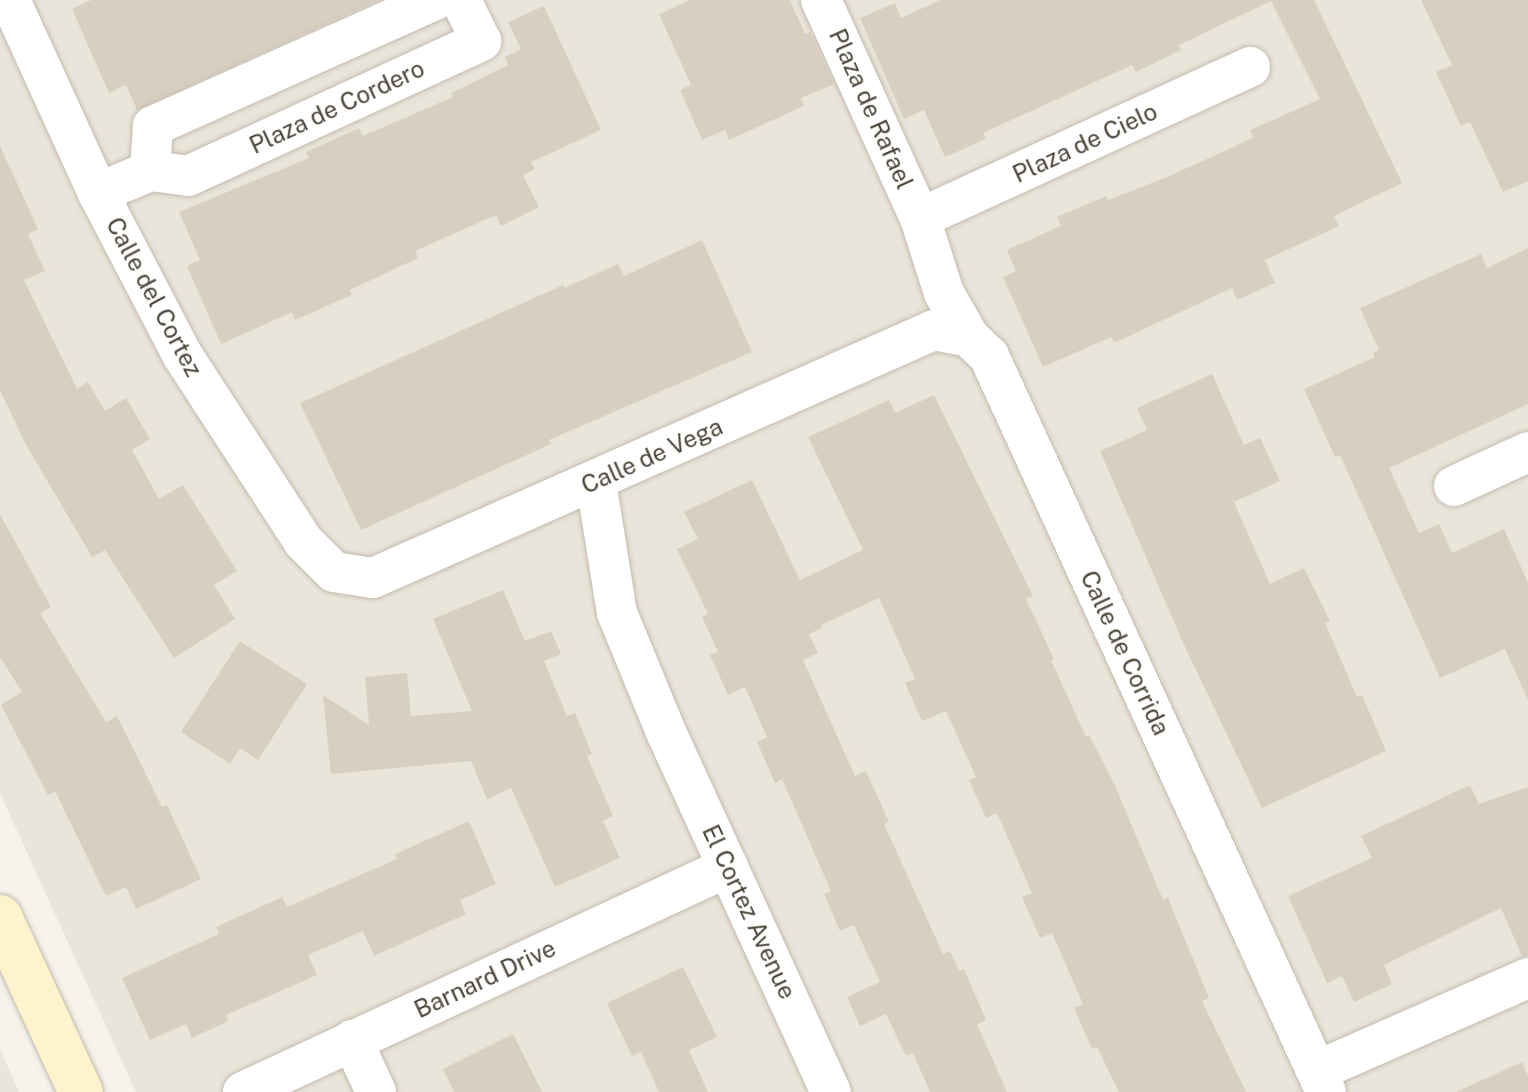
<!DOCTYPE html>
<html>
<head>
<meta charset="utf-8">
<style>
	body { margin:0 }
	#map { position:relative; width:1528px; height:1092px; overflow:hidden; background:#f6f3ec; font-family:"Public Sans",sans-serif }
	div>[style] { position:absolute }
	.residential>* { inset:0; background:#eae5da }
	.building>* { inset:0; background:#d8cfc1 }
	.roads { filter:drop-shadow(0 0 2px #c2bbae) drop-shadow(0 0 2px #c2bbae) }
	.minor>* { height:40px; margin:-20px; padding:0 20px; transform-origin:20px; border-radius:20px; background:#fff }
	.secondary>* { height:44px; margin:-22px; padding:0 22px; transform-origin:22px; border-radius:22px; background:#fff3cd }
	span { translate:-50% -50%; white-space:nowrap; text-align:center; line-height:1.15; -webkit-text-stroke:8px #fff; paint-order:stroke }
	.street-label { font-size:24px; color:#4b4439 }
</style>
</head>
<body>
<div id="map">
	<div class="residential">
		<div style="clip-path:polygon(0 0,1528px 0,1528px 1092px,136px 1092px,0 793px)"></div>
		<div style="clip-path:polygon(0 1049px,19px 1092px,0 1092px)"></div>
	</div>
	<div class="building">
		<div style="clip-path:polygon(91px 0,379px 0,137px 110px,126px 85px,109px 93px,72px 9px)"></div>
		<div style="clip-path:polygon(690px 0,790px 0,805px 34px,810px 32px,834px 84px,801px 98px,804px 106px,729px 140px,725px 130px,702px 140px,680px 90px,691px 85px,659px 14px)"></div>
		<div style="clip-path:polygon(940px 0,1314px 0,1402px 183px,1334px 216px,1339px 226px,1265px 260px,1275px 283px,1237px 300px,1232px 288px,1114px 343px,1111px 337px,1043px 367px,1003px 277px,1016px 271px,1007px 250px,1061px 226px,1057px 217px,1106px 196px,1108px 200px,1167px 177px,1253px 138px,1250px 130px,1320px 99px,1271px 1px,1179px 45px,1181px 50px,1136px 72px,1132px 65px,983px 133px,986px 139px,945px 157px,924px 110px,904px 119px,860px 18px,895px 3px,901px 18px)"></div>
		<div style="clip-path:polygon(1421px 0,1528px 0,1528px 181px,1503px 192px,1470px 122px,1461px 126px,1436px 72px,1452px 65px)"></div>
		<div style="clip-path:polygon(544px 6px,601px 130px,531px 162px,535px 169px,523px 175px,539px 207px,501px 226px,496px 215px,415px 251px,418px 258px,350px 290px,352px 295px,295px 320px,292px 312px,221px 344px,187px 266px,200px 260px,179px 212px,309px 158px,306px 152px,359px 128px,363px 136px,453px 97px,451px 93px,508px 65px,505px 57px,521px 49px,508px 22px)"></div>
		<div style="clip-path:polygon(0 146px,38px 229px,28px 234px,45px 271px,24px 280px,77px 389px,88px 382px,105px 411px,126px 398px,150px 439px,132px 450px,159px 499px,183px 485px,237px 571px,214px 585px,235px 619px,174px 658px,105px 550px,92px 557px,25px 443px,0 390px)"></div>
		<div style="clip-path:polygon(702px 240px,752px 352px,549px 440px,551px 444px,361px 530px,300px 403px,563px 285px,564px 288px,618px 264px,624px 276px)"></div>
		<div style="clip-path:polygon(1528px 248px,1528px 404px,1389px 468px,1419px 533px,1439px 524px,1452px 553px,1504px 529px,1528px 583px,1528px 700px,1505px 649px,1440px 678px,1340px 455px,1335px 457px,1304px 389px,1375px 357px,1373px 353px,1379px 350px,1360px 308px,1481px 254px,1487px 268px)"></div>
		<div style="clip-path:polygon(1212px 374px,1244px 445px,1260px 438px,1280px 481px,1234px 502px,1270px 584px,1304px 568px,1330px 621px,1325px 623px,1357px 697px,1362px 695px,1386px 751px,1262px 808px,1185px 647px,1100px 451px,1147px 430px,1137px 408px)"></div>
		<div style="clip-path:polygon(934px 395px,1033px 596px,1026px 599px,1054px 659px,1051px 660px,1086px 737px,1089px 735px,1114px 783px,1163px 900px,1168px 898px,1209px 998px,1202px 1001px,1246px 1092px,1119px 1092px,1097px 1047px,1092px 1049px,1074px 1008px,1083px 1004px,1052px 933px,1040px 938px,1022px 897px,1032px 893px,997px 813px,986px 818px,969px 780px,976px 777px,946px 711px,922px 721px,905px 683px,915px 679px,879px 598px,821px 625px,822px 628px,809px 634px,818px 653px,803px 660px,855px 776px,866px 771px,889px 822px,884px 824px,943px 954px,950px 951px,959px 971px,964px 969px,986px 1020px,977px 1024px,1007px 1092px,930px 1092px,913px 1053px,906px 1056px,886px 1014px,860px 1026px,847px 997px,880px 982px,854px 925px,840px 931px,824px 894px,831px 891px,782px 779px,775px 783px,757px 742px,767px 737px,745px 687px,728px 695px,710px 655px,718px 652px,702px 617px,708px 614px,677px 549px,698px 539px,684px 512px,752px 480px,800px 580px,863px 550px,808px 437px,889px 400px,895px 413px)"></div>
		<div style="clip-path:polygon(0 514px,51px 607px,40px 613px,106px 722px,117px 716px,162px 807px,167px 805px,201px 879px,136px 909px,126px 887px,106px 896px,55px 791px,48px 795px,1px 705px,22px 692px,0 657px)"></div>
		<div style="clip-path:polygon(503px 590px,525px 641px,551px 631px,561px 654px,544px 661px,567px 716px,575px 713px,592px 754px,587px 756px,613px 816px,603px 821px,620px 858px,555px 887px,511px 788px,487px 799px,471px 761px,331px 774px,323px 695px,369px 725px,365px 677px,407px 673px,411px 716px,472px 711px,433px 619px)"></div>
		<div style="clip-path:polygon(240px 641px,307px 684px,258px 760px,240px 748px,230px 764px,181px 732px)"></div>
		<div style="clip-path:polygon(1470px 785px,1479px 804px,1528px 787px,1528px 955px,1522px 956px,1501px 908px,1384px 965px,1392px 984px,1354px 1002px,1342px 976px,1327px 983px,1288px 896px,1372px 858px,1361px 836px)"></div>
		<div style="clip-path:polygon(469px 821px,496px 884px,460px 900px,466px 914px,374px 956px,363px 931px,308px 955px,317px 975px,226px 1015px,228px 1021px,192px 1038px,186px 1024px,150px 1040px,122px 978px,219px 934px,216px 927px,282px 897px,287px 907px,397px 859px,395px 854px)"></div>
		<div style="clip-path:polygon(683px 967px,717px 1037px,689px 1050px,708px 1092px,659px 1092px,641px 1052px,632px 1056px,607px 1003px)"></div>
		<div style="clip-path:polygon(513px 1034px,542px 1092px,454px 1092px,443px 1069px)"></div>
		<div style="clip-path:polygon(1522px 1062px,1528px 1076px,1528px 1092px,1456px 1092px)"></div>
	</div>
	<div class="roads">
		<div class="minor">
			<div style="left:10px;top:0;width:212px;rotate:65.5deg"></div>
			<div style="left:98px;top:193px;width:184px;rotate:62.5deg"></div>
			<div style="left:183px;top:356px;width:221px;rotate:57deg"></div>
			<div style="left:303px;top:541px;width:44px;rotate:45deg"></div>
			<div style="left:334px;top:572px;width:39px;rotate:9deg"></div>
			<div style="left:373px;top:578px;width:613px;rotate:-23.85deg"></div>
			<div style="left:934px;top:330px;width:36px;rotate:11deg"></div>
			<div style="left:821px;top:0;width:239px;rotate:65.6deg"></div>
			<div style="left:920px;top:218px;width:79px;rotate:72.3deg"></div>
			<div style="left:944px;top:293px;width:51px;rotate:60.4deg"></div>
			<div style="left:969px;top:337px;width:28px;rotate:44deg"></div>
			<div style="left:989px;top:356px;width:809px;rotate:65.4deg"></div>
			<div style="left:150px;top:171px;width:45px;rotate:-86.2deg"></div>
			<div style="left:153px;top:126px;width:309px;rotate:-24.1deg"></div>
			<div style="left:98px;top:193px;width:56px;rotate:-22.9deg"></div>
			<div style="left:150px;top:171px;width:38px;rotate:7deg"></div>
			<div style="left:188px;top:176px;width:323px;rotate:-24.7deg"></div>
			<div style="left:481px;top:41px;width:46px;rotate:-116deg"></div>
			<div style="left:920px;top:218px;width:363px;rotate:-24.6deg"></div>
			<div style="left:596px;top:482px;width:133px;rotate:80.9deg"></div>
			<div style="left:617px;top:613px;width:129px;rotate:67.6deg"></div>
			<div style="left:666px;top:732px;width:396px;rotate:65.4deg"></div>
			<div style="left:1454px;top:486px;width:81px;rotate:-24.7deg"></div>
			<div style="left:352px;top:1040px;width:57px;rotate:65.2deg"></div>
			<div style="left:1317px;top:1071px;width:231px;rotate:-23.8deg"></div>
			<div style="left:243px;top:1092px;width:535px;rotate:-24.89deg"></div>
		</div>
		<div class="secondary">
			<div style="left:0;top:917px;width:193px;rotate:65.2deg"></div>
		</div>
	</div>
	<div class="street-label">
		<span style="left:337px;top:107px;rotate:-25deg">Plaza de Cordero</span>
		<span style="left:871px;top:109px;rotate:66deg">Plaza de Rafael</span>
		<span style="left:1085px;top:143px;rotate:-25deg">Plaza de Cielo</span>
		<span style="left:154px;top:297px;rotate:62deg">Calle del Cortez</span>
		<span style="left:652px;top:456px;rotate:-24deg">Calle de Vega</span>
		<span style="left:1125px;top:653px;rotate:65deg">Calle de Corrida</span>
		<span style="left:749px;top:912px;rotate:65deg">El Cortez Avenue</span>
		<span style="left:485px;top:979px;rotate:-25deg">Barnard Drive</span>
	</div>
</div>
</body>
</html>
